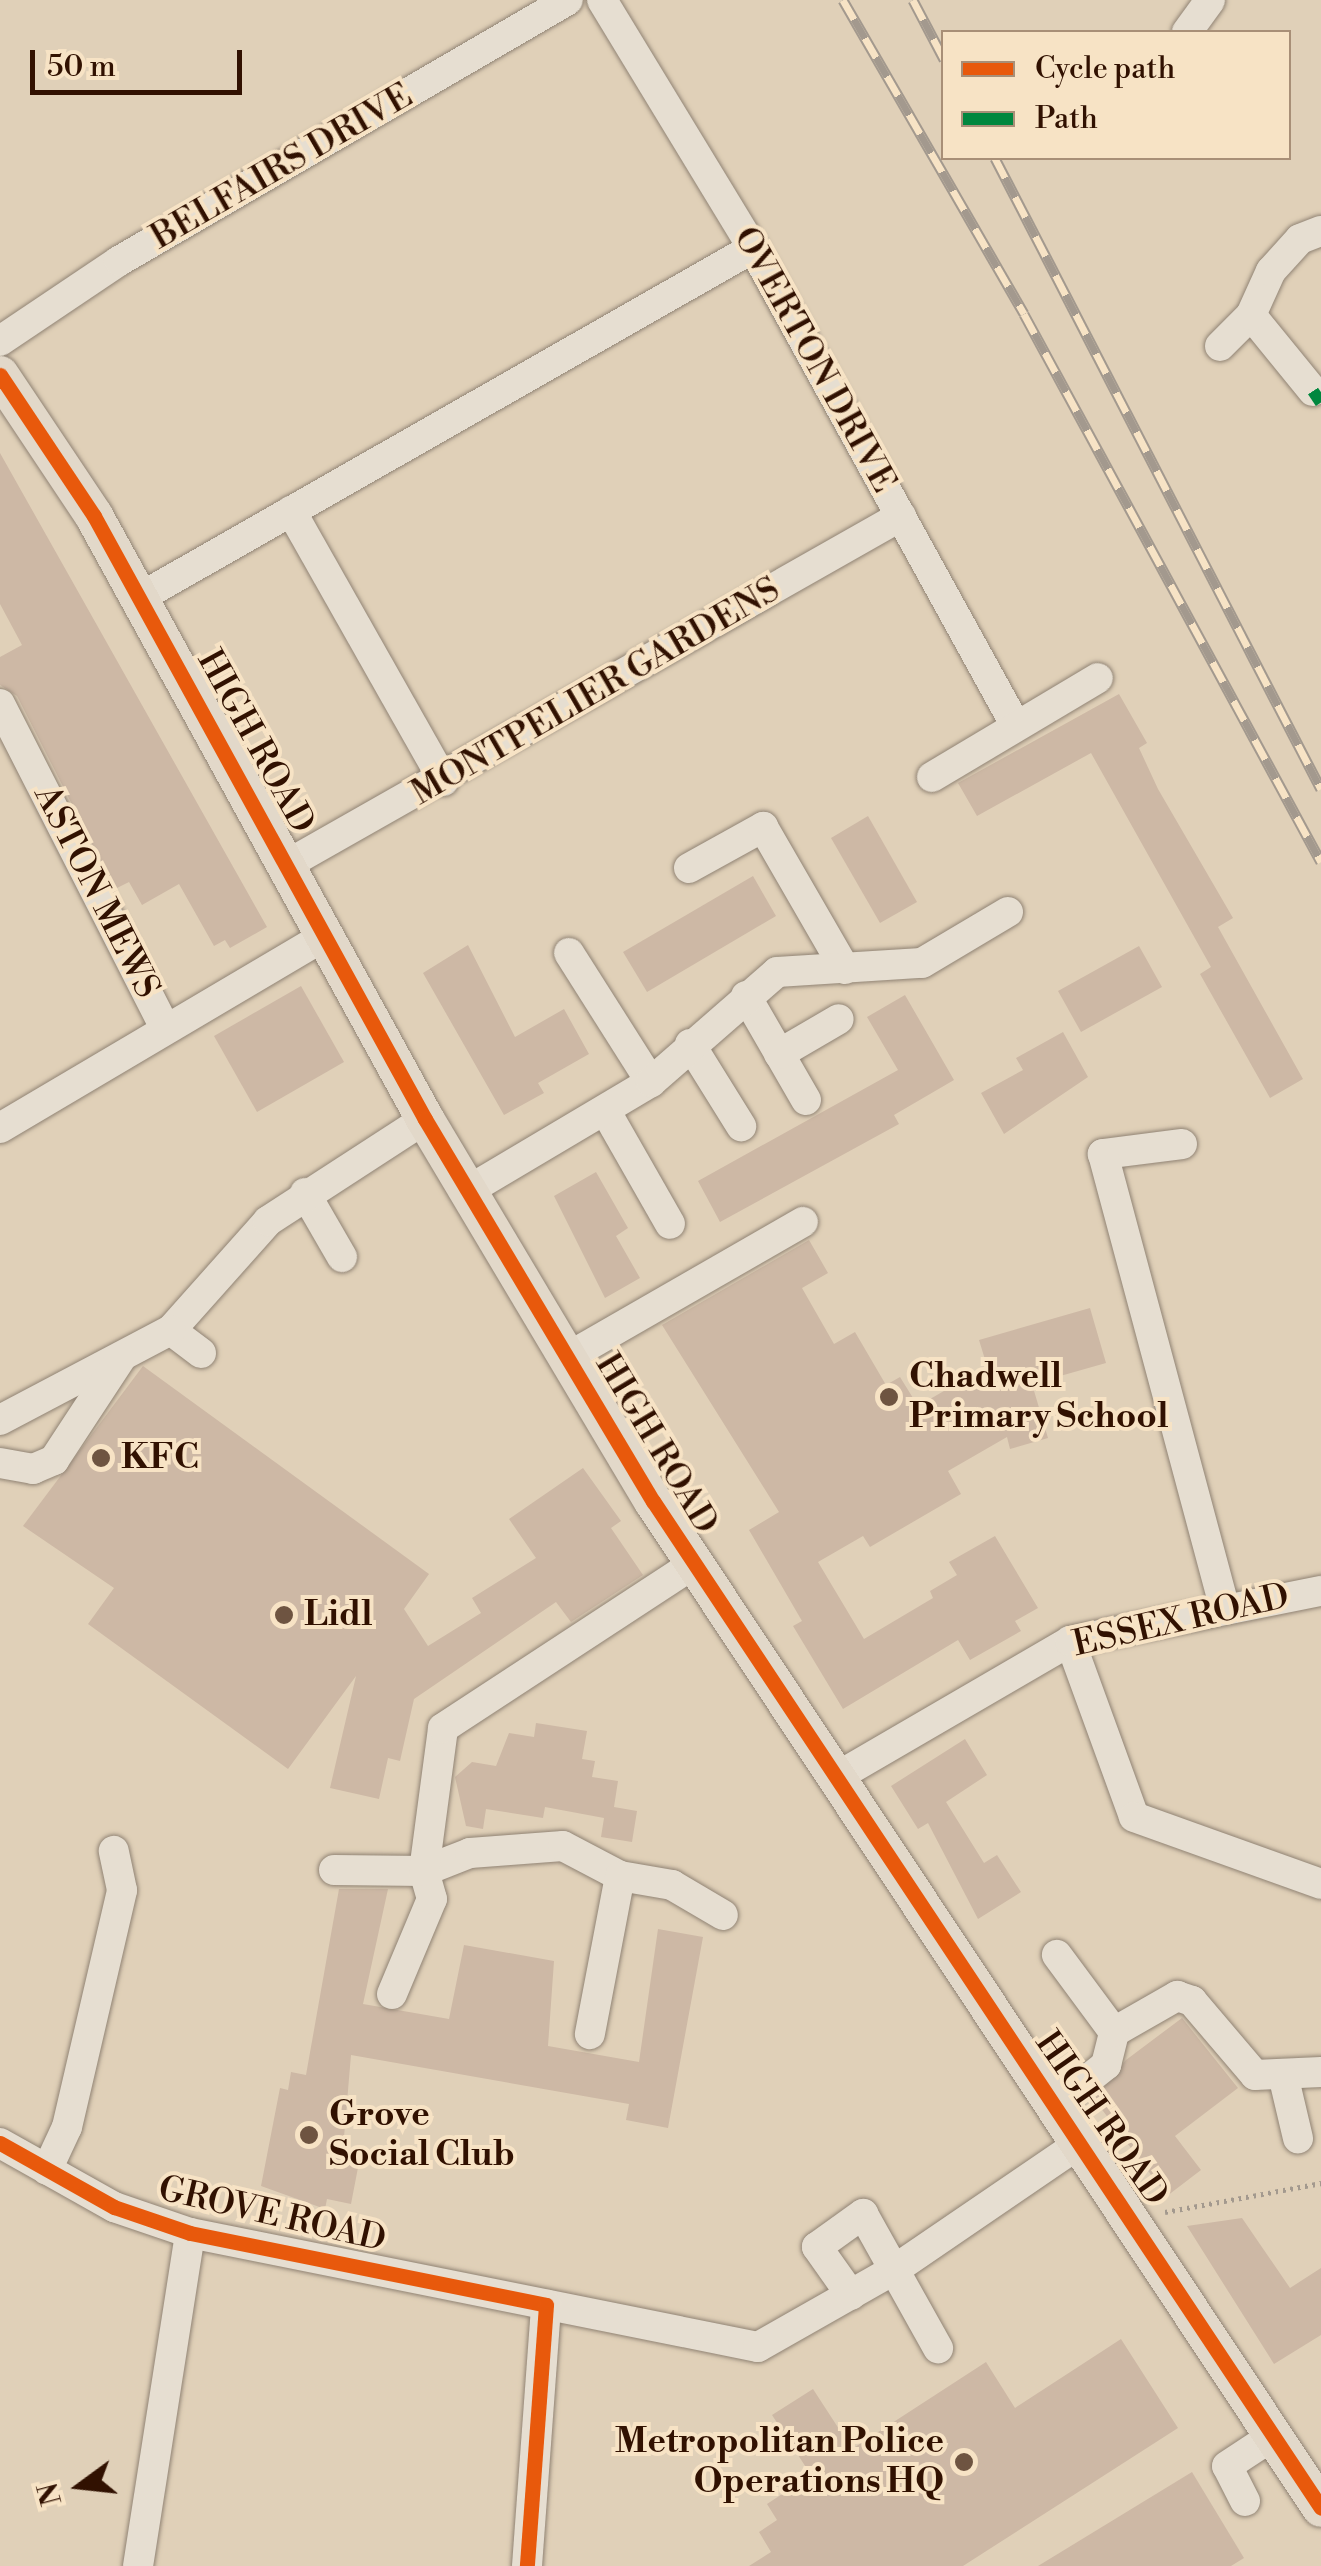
<!DOCTYPE html>
<html>
<head>
<meta charset="utf-8">
<style>
	body { margin:0 }
	#map { position:relative; width:1321px; height:2566px; overflow:hidden; background:#e0d0b8; font-family:"Libre Bodoni",serif }
	div>[style] { position:absolute }
	.building>* { inset:0; background:#cdb8a5 }
	.path>* { height:5px; margin-top:-2.5px; transform-origin:0; background:repeating-linear-gradient(90deg,#a3998e 0 2.5px,transparent 0 7.5px) }
	.roads { filter:drop-shadow(0 0 2px #908374) drop-shadow(0 0 2px #908374) }
	.minor>* { height:30px; margin:-15px; padding:0 15px; transform-origin:15px; border-radius:15px; background:#e6ded1 }
	.major>* { height:38px; margin:-19px; padding:0 19px; transform-origin:19px; border-radius:19px; background:#e2d8c9 }
	.rail>* { height:11px; margin-top:-5.5px; transform-origin:0; background:repeating-linear-gradient(90deg,#f7e3c5 0 22px,#a3998e 0 44px); box-sizing:border-box; border-block:2px solid #a3998e }
	.quiet>* { height:12px; margin-top:-6px; transform-origin:0; background:repeating-linear-gradient(90deg,#00873e 0 25px,transparent 0 37px) }
	.cycleway>* { height:15px; margin:-7.5px; padding:0 7.5px; transform-origin:7.5px; border-radius:7.5px; background:#e8590c }
	.dots>* { width:28px; height:28px; translate:-50% -50%; box-sizing:border-box; border:5px solid #f7e3c5; border-radius:50% }
	span { translate:-50% -50%; white-space:nowrap; text-align:center; line-height:1.15; -webkit-text-stroke:8px #f7e3c5; paint-order:stroke }
	.street-label { font-size:35px; color:#311101 }
	.poi-label { font-size:35px; color:#311101; font-weight:700 }
	.left { translate:0 -50%; text-align:left }
	.right { translate:-100% -50%; text-align:right }
	.legend { position:absolute; left:941px; top:30px; width:350px; height:130px; box-sizing:border-box; background:#f7e3c5; border:2px solid #a88f77; margin:0; padding:12px 18px; list-style:none; font-size:30px; color:#311101 }
	.legend li { display:flex; align-items:center; gap:20px; height:50px }
	.legend b { width:50px; border:2px solid #a88f77 }
	.north { position:absolute; left:30px; top:2436px; width:100px; height:100px; -webkit-text-stroke:8px #f7e3c5; paint-order:stroke; rotate:255deg; font-size:28px; font-weight:700; line-height:40px; text-align:center; color:#311101 }
	.north::after { content:''; display:block; margin:auto; width:35px; height:45px; background:#311101; clip-path:polygon(50% 0,100% 100%,50% 72%,0 100%) }
	.scale { position:absolute; left:30px; top:50px; width:212px; height:45px; box-sizing:border-box; border:5px solid #311101; border-top:0; padding-left:12px; font-size:30px; line-height:35px; white-space:nowrap; color:#311101; -webkit-text-stroke:8px #f7e3c5; paint-order:stroke }
</style>
</head>
<body>
<div id="map">
	<div class="building">
		<div style="clip-path:polygon(0 453px,267px 927px,230px 948px,225px 940px,214px 946px,179px 884px,142px 905px,129px 882px,115px 889px,17px 696px,0 685px,0 657px,22px 645px,0 604px)"></div>
		<div style="clip-path:polygon(1119px 694px,1147px 743px,1139px 748px,1158px 789px,1233px 918px,1218px 927px,1303px 1079px,1270px 1098px,1200px 974px,1211px 967px,1091px 753px,977px 816px,958px 783px)"></div>
		<div style="clip-path:polygon(868px 816px,917px 902px,880px 923px,831px 838px)"></div>
		<div style="clip-path:polygon(753px 876px,776px 916px,647px 992px,623px 952px)"></div>
		<div style="clip-path:polygon(468px 945px,515px 1037px,564px 1009px,589px 1054px,538px 1083px,544px 1093px,504px 1115px,423px 973px)"></div>
		<div style="clip-path:polygon(1139px 946px,1162px 987px,1081px 1032px,1058px 991px)"></div>
		<div style="clip-path:polygon(301px 986px,344px 1062px,257px 1112px,214px 1036px)"></div>
		<div style="clip-path:polygon(905px 995px,954px 1080px,894px 1115px,899px 1124px,720px 1222px,698px 1181px,898px 1070px,867px 1017px)"></div>
		<div style="clip-path:polygon(1063px 1032px,1088px 1077px,1004px 1134px,981px 1093px,1023px 1070px,1016px 1058px)"></div>
		<div style="clip-path:polygon(596px 1172px,628px 1228px,616px 1236px,640px 1278px,605px 1298px,554px 1196px)"></div>
		<div style="clip-path:polygon(809px 1240px,828px 1273px,802px 1288px,834px 1344px,855px 1332px,886px 1385px,900px 1377px,918px 1406px,987px 1366px,979px 1340px,1090px 1308px,1106px 1363px,1032px 1384px,1048px 1438px,1010px 1449px,1007px 1437px,948px 1471px,961px 1494px,870px 1547px,863px 1536px,818px 1562px,864px 1639px,933px 1598px,930px 1591px,957px 1575px,949px 1562px,995px 1536px,1038px 1608px,1015px 1621px,1021px 1631px,970px 1660px,958px 1640px,843px 1709px,793px 1626px,802px 1621px,749px 1530px,779px 1512px,662px 1325px)"></div>
		<div style="clip-path:polygon(143px 1366px,429px 1574px,404px 1609px,428px 1646px,481px 1613px,472px 1598px,536px 1558px,509px 1519px,583px 1468px,621px 1521px,611px 1528px,643px 1575px,571px 1622px,556px 1602px,414px 1699px,400px 1761px,388px 1758px,379px 1799px,330px 1788px,356px 1676px,288px 1769px,88px 1624px,114px 1588px,23px 1526px)"></div>
		<div style="clip-path:polygon(536px 1723px,587px 1731px,582px 1759px,595px 1761px,592px 1777px,618px 1781px,614px 1807px,637px 1811px,632px 1842px,601px 1837px,604px 1818px,545px 1807px,543px 1818px,486px 1809px,483px 1829px,466px 1826px,455px 1777px,472px 1762px,496px 1766px,509px 1733px,534px 1737px)"></div>
		<div style="clip-path:polygon(965px 1739px,987px 1775px,946px 1802px,984px 1863px,997px 1855px,1021px 1892px,978px 1919px,928px 1823px,918px 1829px,891px 1786px)"></div>
		<div style="clip-path:polygon(339px 1889px,388px 1889px,363px 2004px,449px 2019px,464px 1945px,554px 1961px,548px 2046px,639px 2062px,658px 1929px,703px 1937px,668px 2128px,626px 2120px,629px 2104px,351px 2055px,343px 2149px,361px 2152px,351px 2204px,327px 2199px,325px 2209px,261px 2186px,280px 2088px,288px 2090px,291px 2072px,306px 2075px)"></div>
		<div style="clip-path:polygon(1182px 2018px,1238px 2088px,1175px 2136px,1201px 2170px,1167px 2196px,1094px 2099px,1126px 2060px)"></div>
		<div style="clip-path:polygon(1242px 2218px,1290px 2288px,1321px 2268px,1321px 2335px,1274px 2364px,1187px 2226px)"></div>
		<div style="clip-path:polygon(1121px 2339px,1178px 2428px,963px 2566px,749px 2566px,771px 2552px,759px 2532px,777px 2520px,767px 2504px,811px 2475px,772px 2415px,813px 2389px,852px 2449px,986px 2362px,1015px 2408px)"></div>
		<div style="clip-path:polygon(1192px 2472px,1244px 2558px,1231px 2566px,1038px 2566px)"></div>
	</div>
	<div class="path">
		<div style="left:1165px;top:2212px;width:159px;rotate:-10.5deg"></div>
	</div>
	<div class="roads">
		<div class="minor">
			<div style="left:602px;top:0;width:290px;rotate:58.7deg"></div>
			<div style="left:753px;top:248px;width:546px;rotate:61.18deg"></div>
			<div style="left:1187px;top:32px;width:39px;rotate:-54deg"></div>
			<div style="left:1251px;top:315px;width:98px;rotate:50.8deg"></div>
			<div style="left:0;top:341px;width:143px;rotate:-33.9deg"></div>
			<div style="left:119px;top:261px;width:519px;rotate:-30.17deg"></div>
			<div style="left:1220px;top:346px;width:44px;rotate:-45deg"></div>
			<div style="left:1251px;top:315px;width:48px;rotate:-65.6deg"></div>
			<div style="left:1271px;top:271px;width:43px;rotate:-47.8deg"></div>
			<div style="left:1300px;top:239px;width:22px;rotate:-21deg"></div>
			<div style="left:291px;top:511px;width:310px;rotate:60.5deg"></div>
			<div style="left:139px;top:598px;width:707px;rotate:-29.68deg"></div>
			<div style="left:0;top:704px;width:364px;rotate:63deg"></div>
			<div style="left:932px;top:777px;width:193px;rotate:-30.8deg"></div>
			<div style="left:288px;top:864px;width:705px;rotate:-29.58deg"></div>
			<div style="left:689px;top:868px;width:85px;rotate:-29deg"></div>
			<div style="left:763px;top:827px;width:164px;rotate:60deg"></div>
			<div style="left:569px;top:953px;width:153px;rotate:57.6deg"></div>
			<div style="left:746px;top:996px;width:120px;rotate:60deg"></div>
			<div style="left:690px;top:1044px;width:97px;rotate:58.1deg"></div>
			<div style="left:779px;top:1054px;width:69px;rotate:-30.3deg"></div>
			<div style="left:605px;top:1110px;width:131px;rotate:60.3deg"></div>
			<div style="left:0;top:1128px;width:379px;rotate:-30.6deg"></div>
			<div style="left:1182px;top:1144px;width:80px;rotate:172.8deg"></div>
			<div style="left:1103px;top:1154px;width:471px;rotate:75deg"></div>
			<div style="left:469px;top:1190px;width:212px;rotate:-30.7deg"></div>
			<div style="left:651px;top:1082px;width:167px;rotate:-41.1deg"></div>
			<div style="left:777px;top:972px;width:145px;rotate:-3.6deg"></div>
			<div style="left:922px;top:963px;width:100px;rotate:-30.7deg"></div>
			<div style="left:305px;top:1193px;width:74px;rotate:60deg"></div>
			<div style="left:201px;top:1353px;width:38px;rotate:-143deg"></div>
			<div style="left:171px;top:1330px;width:146px;rotate:-48.3deg"></div>
			<div style="left:268px;top:1221px;width:187px;rotate:-33deg"></div>
			<div style="left:568px;top:1357px;width:271px;rotate:-29.9deg"></div>
			<div style="left:0;top:1420px;width:193px;rotate:-27.8deg"></div>
			<div style="left:0;top:1463px;width:34px;rotate:10deg"></div>
			<div style="left:33px;top:1469px;width:23px;rotate:-23deg"></div>
			<div style="left:54px;top:1460px;width:122px;rotate:-56.7deg"></div>
			<div style="left:1070px;top:1641px;width:187px;rotate:70deg"></div>
			<div style="left:1134px;top:1817px;width:199px;rotate:19.7deg"></div>
			<div style="left:835px;top:1778px;width:272px;rotate:-30.2deg"></div>
			<div style="left:1070px;top:1641px;width:256px;rotate:-11.3deg"></div>
			<div style="left:334px;top:1870px;width:90px;rotate:0.6deg"></div>
			<div style="left:424px;top:1871px;width:49px;rotate:-21.4deg"></div>
			<div style="left:470px;top:1853px;width:93px;rotate:-4.3deg"></div>
			<div style="left:563px;top:1846px;width:64px;rotate:27.8deg"></div>
			<div style="left:620px;top:1876px;width:161px;rotate:100.8deg"></div>
			<div style="left:620px;top:1876px;width:53px;rotate:9.8deg"></div>
			<div style="left:672px;top:1885px;width:59px;rotate:30.5deg"></div>
			<div style="left:392px;top:1994px;width:103px;rotate:-67.2deg"></div>
			<div style="left:432px;top:1899px;width:29px;rotate:-106deg"></div>
			<div style="left:424px;top:1871px;width:144px;rotate:-82.4deg"></div>
			<div style="left:443px;top:1728px;width:300px;rotate:-33.2deg"></div>
			<div style="left:1114px;top:2032px;width:73px;rotate:-29.7deg"></div>
			<div style="left:1177px;top:1996px;width:16px;rotate:18deg"></div>
			<div style="left:1192px;top:2001px;width:97px;rotate:49.6deg"></div>
			<div style="left:1255px;top:2075px;width:66px;rotate:-2.6deg"></div>
			<div style="left:1284px;top:2079px;width:61px;rotate:76.7deg"></div>
			<div style="left:1053px;top:2107px;width:68px;rotate:-38.4deg"></div>
			<div style="left:1106px;top:2065px;width:34px;rotate:-76deg"></div>
			<div style="left:1114px;top:2032px;width:96px;rotate:-126.5deg"></div>
			<div style="left:0;top:2143px;width:131px;rotate:29.3deg"></div>
			<div style="left:114px;top:2207px;width:80px;rotate:18.9deg"></div>
			<div style="left:190px;top:2233px;width:579px;rotate:11.35deg"></div>
			<div style="left:758px;top:2347px;width:160px;rotate:-29.6deg"></div>
			<div style="left:897px;top:2268px;width:222px;rotate:-34.3deg"></div>
			<div style="left:47px;top:2170px;width:47px;rotate:-65.1deg"></div>
			<div style="left:67px;top:2127px;width:243px;rotate:-76.9deg"></div>
			<div style="left:122px;top:1890px;width:40px;rotate:-102deg"></div>
			<div style="left:851px;top:2295px;width:59px;rotate:-125.3deg"></div>
			<div style="left:817px;top:2247px;width:57px;rotate:-35.7deg"></div>
			<div style="left:863px;top:2214px;width:154px;rotate:60.8deg"></div>
			<div style="left:1245px;top:2501px;width:39px;rotate:-117deg"></div>
			<div style="left:1227px;top:2466px;width:56px;rotate:-33.4deg"></div>
			<div style="left:138px;top:2566px;width:337px;rotate:-81.1deg"></div>
			<div style="left:527px;top:2566px;width:262px;rotate:-85.8deg"></div>
		</div>
		<div class="major">
			<div style="left:0;top:375px;width:169px;rotate:56.3deg"></div>
			<div style="left:94px;top:516px;width:688px;rotate:61.24deg"></div>
			<div style="left:425px;top:1119px;width:445px;rotate:59.2deg"></div>
			<div style="left:653px;top:1501px;width:1208px;rotate:56.44deg"></div>
		</div>
	</div>
	<div class="rail">
		<div style="left:843px;top:0;width:362px;rotate:60deg"></div>
		<div style="left:1024px;top:314px;width:623px;rotate:61.54deg"></div>
		<div style="left:913px;top:0;width:67px;rotate:62.3deg"></div>
		<div style="left:995px;top:158px;width:710px;rotate:62.68deg"></div>
	</div>
	<div class="quiet">
		<div style="left:1313px;top:391px;width:14px;rotate:56deg"></div>
	</div>
	<div class="cycleway">
		<div style="left:0;top:375px;width:169px;rotate:56.3deg"></div>
		<div style="left:94px;top:516px;width:688px;rotate:61.24deg"></div>
		<div style="left:425px;top:1119px;width:445px;rotate:59.2deg"></div>
		<div style="left:653px;top:1501px;width:1208px;rotate:56.44deg"></div>
		<div style="left:0;top:2143px;width:131px;rotate:29.3deg"></div>
		<div style="left:114px;top:2207px;width:80px;rotate:18.9deg"></div>
		<div style="left:190px;top:2233px;width:363px;rotate:11.4deg"></div>
		<div style="left:546px;top:2305px;width:262px;rotate:94.2deg"></div>
	</div>
	<div class="dots">
		<div style="left:889px;top:1397px;background:#6e5441"></div>
		<div style="left:101px;top:1458px;background:#6e5441"></div>
		<div style="left:284px;top:1615px;background:#6e5441"></div>
		<div style="left:309px;top:2135px;background:#6e5441"></div>
		<div style="left:964px;top:2462px;background:#6e5441"></div>
	</div>
	<div class="street-label">
		<span style="left:282px;top:167px;rotate:-30deg">BELFAIRS DRIVE</span>
		<span style="left:814px;top:360px;rotate:61deg">OVERTON DRIVE</span>
		<span style="left:596px;top:692px;rotate:-30deg">MONTPELIER GARDENS</span>
		<span style="left:255px;top:742px;rotate:61deg">HIGH ROAD</span>
		<span style="left:96px;top:892px;rotate:63deg">ASTON MEWS</span>
		<span style="left:656px;top:1444px;rotate:59deg">HIGH ROAD</span>
		<span style="left:1181px;top:1621px;rotate:-13deg">ESSEX ROAD</span>
		<span style="left:1101px;top:2119px;rotate:55deg">HIGH ROAD</span>
		<span style="left:272px;top:2215px;rotate:13deg">GROVE ROAD</span>
	</div>
	<div class="poi-label">
		<span class="left" style="left:909px;top:1397px">Chadwell<br>Primary School</span>
		<span class="left" style="left:121px;top:1458px">KFC</span>
		<span class="left" style="left:304px;top:1615px">Lidl</span>
		<span class="left" style="left:329px;top:2135px">Grove<br>Social Club</span>
		<span class="right" style="left:944px;top:2462px">Metropolitan Police<br>Operations HQ</span>
	</div>
	<ul class="legend">
	<li><b style="height:12px;background:#e8590c"></b>Cycle path</li>
	<li><b style="height:12px;background:#00873e"></b>Path</li>
	</ul>
	<div class="north">N</div>
	<div class="scale">50 m</div>
</div>
</body>
</html>
